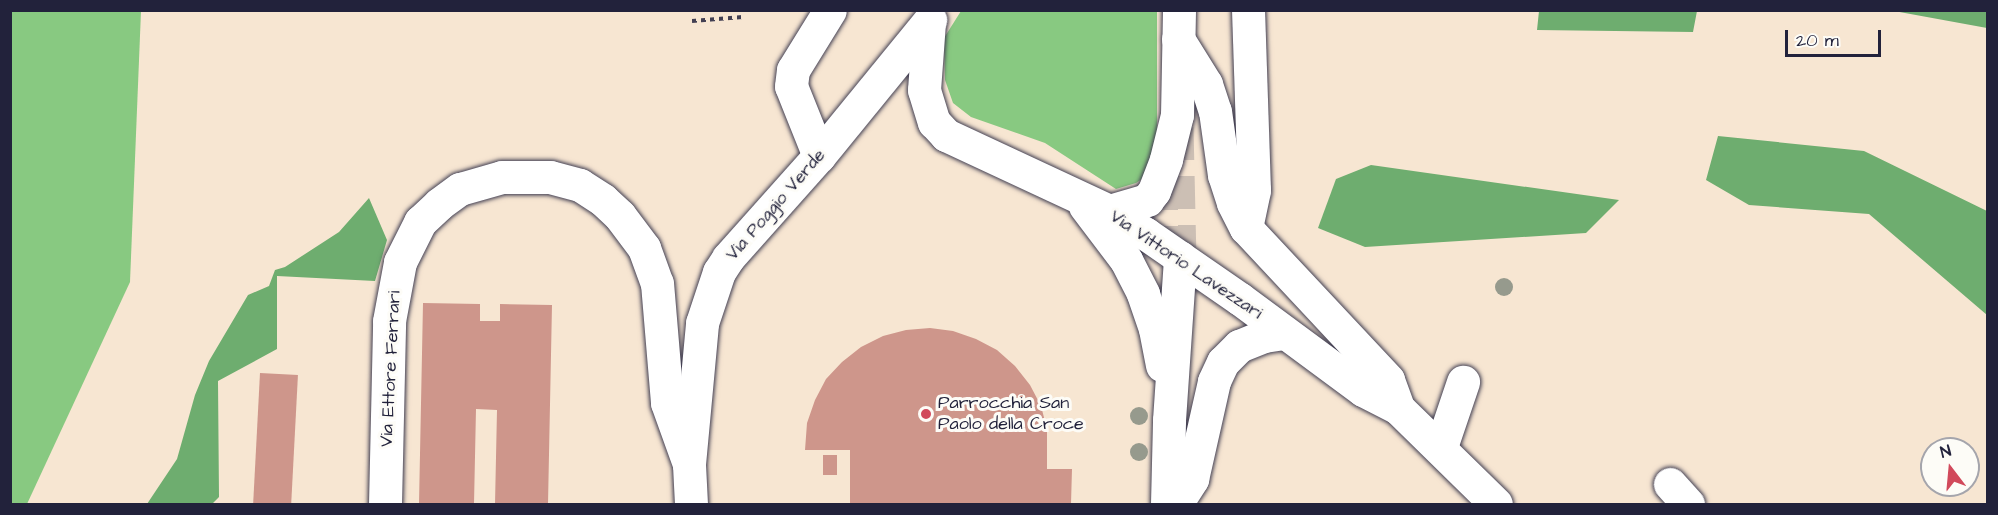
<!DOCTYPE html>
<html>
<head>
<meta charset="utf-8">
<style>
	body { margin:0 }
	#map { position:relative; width:1998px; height:515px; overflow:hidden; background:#f7e6d2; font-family:"Architects Daughter",sans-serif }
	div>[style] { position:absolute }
	.green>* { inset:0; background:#88c981 }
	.forest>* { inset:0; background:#6ead6f }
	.building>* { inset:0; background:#ce968b; transform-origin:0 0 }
	.minor-tunnel>* { height:33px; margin-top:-16.5px; transform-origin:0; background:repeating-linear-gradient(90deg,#ccbfb4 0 33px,transparent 0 49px) }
	.path>* { height:4px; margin-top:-2px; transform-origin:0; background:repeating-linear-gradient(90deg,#423f52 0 4.5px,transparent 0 9px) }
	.roads { filter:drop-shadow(0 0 2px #423f52) drop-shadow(0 0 2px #423f52) }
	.minor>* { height:33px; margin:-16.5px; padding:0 16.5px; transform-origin:16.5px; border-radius:16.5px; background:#fff }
	.trees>* { width:18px; height:18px; margin:-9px; border-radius:50%; background:#969a8d }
	.dots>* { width:16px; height:16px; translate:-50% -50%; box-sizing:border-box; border:3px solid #fdfcf7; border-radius:50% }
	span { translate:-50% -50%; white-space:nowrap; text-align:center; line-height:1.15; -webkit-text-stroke:6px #fdfcf7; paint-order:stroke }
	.street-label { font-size:18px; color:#22223b }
	.poi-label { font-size:18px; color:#22223b }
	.left { translate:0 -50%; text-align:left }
	.frame { position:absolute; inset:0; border:12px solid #22223b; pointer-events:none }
	.north { position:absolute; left:1920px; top:437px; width:60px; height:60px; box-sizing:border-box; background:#fdfcf7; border:2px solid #a5a5ac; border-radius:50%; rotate:344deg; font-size:16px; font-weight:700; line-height:24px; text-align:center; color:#22223b }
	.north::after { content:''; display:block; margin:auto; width:21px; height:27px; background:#d1495b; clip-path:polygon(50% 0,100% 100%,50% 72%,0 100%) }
	.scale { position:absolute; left:1785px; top:30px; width:96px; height:27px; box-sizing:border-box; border:3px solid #22223b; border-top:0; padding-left:8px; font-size:18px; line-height:21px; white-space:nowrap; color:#22223b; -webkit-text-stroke:4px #fdfcf7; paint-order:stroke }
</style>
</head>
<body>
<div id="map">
	<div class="green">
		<i style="clip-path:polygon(10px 11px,141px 11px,130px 282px,27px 504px,10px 504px)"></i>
		<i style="clip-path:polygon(961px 11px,1157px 11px,1157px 149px,1155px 170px,1136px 183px,1116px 189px,1045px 143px,971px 117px,953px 103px,945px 80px,944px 38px)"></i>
	</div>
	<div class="forest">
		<i style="clip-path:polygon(1539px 11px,1539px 10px,1697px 11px,1693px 32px,1537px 30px)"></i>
		<i style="clip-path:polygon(1894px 11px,1987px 11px,1987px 28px)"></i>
		<i style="clip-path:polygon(1718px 136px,1864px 151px,1987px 211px,1987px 315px,1869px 214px,1749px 205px,1706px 180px)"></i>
		<i style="clip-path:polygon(1371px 165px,1619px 200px,1586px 233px,1365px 247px,1318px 228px,1336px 179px)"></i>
		<i style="clip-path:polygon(369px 198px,387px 240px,375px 281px,277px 276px,277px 349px,218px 381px,219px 497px,212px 504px,147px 504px,177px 459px,195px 395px,209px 361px,248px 295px,269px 286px,275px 270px,285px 267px,339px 232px)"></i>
	</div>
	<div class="building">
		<i style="clip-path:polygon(423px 303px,480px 304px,480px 321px,500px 321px,500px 304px,552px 305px,548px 504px,495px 504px,497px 410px,476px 409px,474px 504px,419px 504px)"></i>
		<i style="clip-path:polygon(930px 328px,953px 331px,976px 339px,997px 350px,1015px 366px,1030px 385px,1041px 406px,1047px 429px,1047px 469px,1072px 469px,1071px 504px,850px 504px,850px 450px,805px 450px,807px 423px,815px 400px,826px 379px,842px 362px,861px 347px,883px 336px,906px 330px)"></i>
		<i style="left:260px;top:373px;width:38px;height:131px;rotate:3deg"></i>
		<i style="left:823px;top:455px;width:14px;height:20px"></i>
	</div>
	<div class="minor-tunnel">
		<i style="left:1177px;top:127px;width:130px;rotate:88.7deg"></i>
	</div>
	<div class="path">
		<i style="left:692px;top:21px;width:51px;rotate:-4.5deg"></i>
	</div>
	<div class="roads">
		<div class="minor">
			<i style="left:929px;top:22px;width:68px;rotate:94.2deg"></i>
			<i style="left:924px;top:90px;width:34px;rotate:73deg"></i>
			<i style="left:934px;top:122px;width:18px;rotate:47deg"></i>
			<i style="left:946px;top:135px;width:180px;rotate:25deg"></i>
			<i style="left:1109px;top:211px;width:44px;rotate:31.9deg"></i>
			<i style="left:1146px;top:234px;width:114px;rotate:34.7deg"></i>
			<i style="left:1240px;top:299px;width:153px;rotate:36.5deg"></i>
			<i style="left:1363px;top:390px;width:39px;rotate:27deg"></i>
			<i style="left:1398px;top:408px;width:137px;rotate:44.4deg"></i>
			<i style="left:1178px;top:39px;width:53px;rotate:58.1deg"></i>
			<i style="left:1206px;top:84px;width:28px;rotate:72deg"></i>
			<i style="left:1215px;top:111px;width:65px;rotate:82deg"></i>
			<i style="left:1224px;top:175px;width:29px;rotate:72deg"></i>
			<i style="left:1233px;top:203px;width:28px;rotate:63deg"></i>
			<i style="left:1246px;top:228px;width:208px;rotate:46.9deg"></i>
			<i style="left:1388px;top:380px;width:30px;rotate:70deg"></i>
			<i style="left:819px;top:156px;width:75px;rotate:-111.8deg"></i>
			<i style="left:791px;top:86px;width:16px;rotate:-83deg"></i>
			<i style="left:793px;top:70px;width:70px;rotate:-58.3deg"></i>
			<i style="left:1085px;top:206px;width:68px;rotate:52.8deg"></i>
			<i style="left:1126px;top:260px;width:38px;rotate:63deg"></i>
			<i style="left:1143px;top:294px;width:37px;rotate:71deg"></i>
			<i style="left:1155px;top:329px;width:37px;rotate:79deg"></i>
			<i style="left:1109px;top:211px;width:40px;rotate:-16deg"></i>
			<i style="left:1147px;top:200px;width:11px;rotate:-52deg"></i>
			<i style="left:1154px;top:191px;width:34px;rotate:-69deg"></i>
			<i style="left:1166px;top:159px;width:45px;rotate:-76deg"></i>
			<i style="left:1177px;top:115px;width:105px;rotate:-88.9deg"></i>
			<i style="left:1246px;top:228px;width:39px;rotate:-78deg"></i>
			<i style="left:1254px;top:190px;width:180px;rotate:-91.9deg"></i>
			<i style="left:1441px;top:447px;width:69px;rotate:-71.3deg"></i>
			<i style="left:1670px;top:484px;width:27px;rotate:48deg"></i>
			<i style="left:385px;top:504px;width:183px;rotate:-88.7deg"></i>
			<i style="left:389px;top:321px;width:60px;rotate:-79.4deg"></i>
			<i style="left:400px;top:262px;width:45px;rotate:-63.4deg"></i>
			<i style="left:420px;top:222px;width:26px;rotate:-43deg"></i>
			<i style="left:439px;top:204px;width:26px;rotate:-36deg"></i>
			<i style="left:460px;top:189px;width:44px;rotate:-15.9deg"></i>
			<i style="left:502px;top:177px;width:48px"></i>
			<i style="left:550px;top:177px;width:31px;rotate:15deg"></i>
			<i style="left:580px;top:185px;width:27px;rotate:33deg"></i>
			<i style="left:603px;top:200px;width:23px;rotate:43deg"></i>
			<i style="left:620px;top:216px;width:40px;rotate:53deg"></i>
			<i style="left:644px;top:248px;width:37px;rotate:70deg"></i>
			<i style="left:657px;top:283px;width:120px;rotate:85.2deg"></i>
			<i style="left:667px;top:403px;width:65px;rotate:70.2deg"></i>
			<i style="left:691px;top:504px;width:40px;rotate:-92.9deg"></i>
			<i style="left:689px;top:464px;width:142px;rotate:-84.7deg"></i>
			<i style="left:702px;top:323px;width:54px;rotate:-71.6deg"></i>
			<i style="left:719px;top:272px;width:17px;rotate:-57deg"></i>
			<i style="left:728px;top:258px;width:137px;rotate:-48.3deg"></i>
			<i style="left:819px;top:156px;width:176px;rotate:-50.8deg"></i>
			<i style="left:1167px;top:504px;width:84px;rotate:-88.6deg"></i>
			<i style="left:1169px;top:420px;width:163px;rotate:-86.1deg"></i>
			<i style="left:1176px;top:504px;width:30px;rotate:-57deg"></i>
			<i style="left:1192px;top:479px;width:100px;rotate:-77.3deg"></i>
			<i style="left:1214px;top:381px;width:21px;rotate:-65deg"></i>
			<i style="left:1223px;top:362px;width:23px;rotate:-45deg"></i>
			<i style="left:1239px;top:346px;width:27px;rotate:-22deg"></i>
			<i style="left:1264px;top:336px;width:20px;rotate:-9deg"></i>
		</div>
	</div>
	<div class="trees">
		<i style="left:1504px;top:287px"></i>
		<i style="left:1139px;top:416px"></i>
		<i style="left:1139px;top:452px"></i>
	</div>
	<div class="dots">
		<i style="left:926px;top:414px;background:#d1495b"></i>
	</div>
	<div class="street-label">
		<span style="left:776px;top:205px;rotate:-49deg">Via Poggio Verde</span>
		<span style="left:1186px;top:265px;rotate:34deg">Via Vittorio Lavezzari</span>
		<span style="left:391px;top:369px;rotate:-87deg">Via Ettore Ferrari</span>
	</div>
	<div class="poi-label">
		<span class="left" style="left:938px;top:414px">Parrocchia San<br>Paolo della Croce</span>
	</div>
	<div class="frame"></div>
	<div class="north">N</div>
	<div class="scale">20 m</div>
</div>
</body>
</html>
